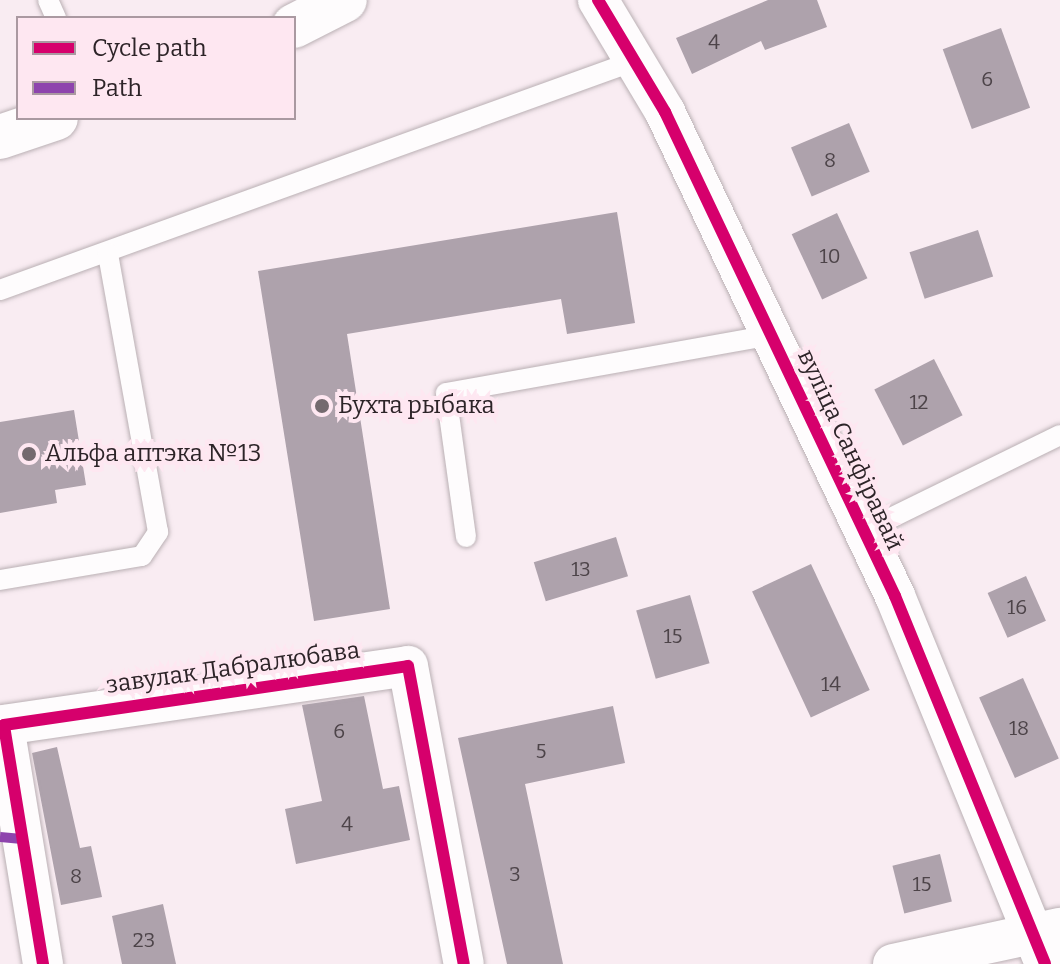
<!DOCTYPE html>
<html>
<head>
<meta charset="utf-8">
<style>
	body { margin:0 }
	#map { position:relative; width:1060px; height:964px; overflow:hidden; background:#f9ecf2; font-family:Bitter,serif }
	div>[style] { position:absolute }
	.building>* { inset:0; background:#aea2ac; transform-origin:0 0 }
	.roads { filter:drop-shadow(0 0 2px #bab0b4) drop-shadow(0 0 2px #bab0b4) }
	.lane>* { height:20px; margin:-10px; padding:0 10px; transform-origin:10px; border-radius:10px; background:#fefcfd }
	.street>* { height:40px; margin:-20px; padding:0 20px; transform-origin:20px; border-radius:20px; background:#fefcfd }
	.secondary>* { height:44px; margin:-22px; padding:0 22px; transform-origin:22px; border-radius:22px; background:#fefcfd }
	.quiet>* { height:10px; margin-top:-5px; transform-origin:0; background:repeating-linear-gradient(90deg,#8e44ad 0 20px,transparent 0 30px) }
	.cycleway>* { height:12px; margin:-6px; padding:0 6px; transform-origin:6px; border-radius:6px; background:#d6006c }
	.dots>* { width:22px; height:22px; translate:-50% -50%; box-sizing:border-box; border:4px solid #fee7f1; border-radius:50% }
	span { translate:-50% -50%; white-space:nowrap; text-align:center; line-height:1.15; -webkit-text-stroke:8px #fee7f1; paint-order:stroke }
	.number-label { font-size:20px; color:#4d4449 }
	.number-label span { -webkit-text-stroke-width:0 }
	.poi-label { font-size:24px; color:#2d2428 }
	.left { translate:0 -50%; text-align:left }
	.street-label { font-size:24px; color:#2d2428 }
	.legend { position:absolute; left:16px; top:16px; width:280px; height:104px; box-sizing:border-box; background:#fee7f1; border:2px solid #aa99a1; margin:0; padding:10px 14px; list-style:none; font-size:24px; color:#2d2428 }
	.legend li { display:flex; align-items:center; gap:16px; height:40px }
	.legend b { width:40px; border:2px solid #aa99a1 }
</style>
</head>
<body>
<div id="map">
	<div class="building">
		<i style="clip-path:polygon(768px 0,817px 0,827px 27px,765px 50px,761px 41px,692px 74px,676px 38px)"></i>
		<i style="left:1001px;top:28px;width:85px;height:62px;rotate:70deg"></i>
		<i style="left:849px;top:123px;width:53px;height:63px;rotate:67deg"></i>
		<i style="clip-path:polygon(617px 212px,635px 323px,567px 334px,561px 299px,347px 334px,390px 609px,314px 621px,258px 271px)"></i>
		<i style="left:837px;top:213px;width:72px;height:50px;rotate:65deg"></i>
		<i style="left:978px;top:230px;width:49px;height:72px;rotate:72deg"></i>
		<i style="left:934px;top:359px;width:63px;height:67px;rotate:63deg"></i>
		<i style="clip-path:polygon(74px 410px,86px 485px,55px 490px,57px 503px,0 513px,0 422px)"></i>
		<i style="left:616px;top:537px;width:41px;height:86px;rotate:73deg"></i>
		<i style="left:811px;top:564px;width:139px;height:65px;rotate:65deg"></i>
		<i style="left:1026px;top:576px;width:49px;height:42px;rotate:66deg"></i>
		<i style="left:690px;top:595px;width:71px;height:56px;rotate:74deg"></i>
		<i style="left:1023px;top:678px;width:88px;height:48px;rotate:66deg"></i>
		<i style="clip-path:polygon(364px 696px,383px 789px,399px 786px,410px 840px,296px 864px,285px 809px,322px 801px,302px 705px)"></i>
		<i style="clip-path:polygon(613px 706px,625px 763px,525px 784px,563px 964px,507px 964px,458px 738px)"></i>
		<i style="clip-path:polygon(57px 747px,80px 848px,91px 846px,102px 897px,61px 905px,32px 753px)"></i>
		<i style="left:940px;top:854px;width:49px;height:49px;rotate:76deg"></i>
		<i style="clip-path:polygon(163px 904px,176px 964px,122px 964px,112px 916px)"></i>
	</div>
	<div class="roads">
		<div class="lane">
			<i style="left:48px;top:0;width:20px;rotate:66deg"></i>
			<i style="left:0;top:290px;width:677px;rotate:-19.85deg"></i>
			<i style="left:864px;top:531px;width:218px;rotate:-26.1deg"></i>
			<i style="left:466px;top:537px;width:145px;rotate:-97.9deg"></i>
			<i style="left:446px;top:393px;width:330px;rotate:-10.1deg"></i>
			<i style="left:0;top:580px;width:144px;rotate:-9.6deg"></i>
			<i style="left:142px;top:556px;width:29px;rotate:-56deg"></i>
			<i style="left:158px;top:532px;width:283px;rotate:-100.2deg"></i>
		</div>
		<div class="street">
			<i style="left:598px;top:0;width:131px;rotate:59.1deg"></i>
			<i style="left:665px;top:112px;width:536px;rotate:64.58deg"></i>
			<i style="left:895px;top:596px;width:397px;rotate:67.8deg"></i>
			<i style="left:43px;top:964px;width:242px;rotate:-99.3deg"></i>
			<i style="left:4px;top:725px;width:408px;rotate:-8.3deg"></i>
			<i style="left:408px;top:666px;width:303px;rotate:79.4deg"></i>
			<i style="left:893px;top:964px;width:171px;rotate:-12.2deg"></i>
		</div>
		<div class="secondary">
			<i style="left:294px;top:26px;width:57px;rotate:-27deg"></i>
			<i style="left:0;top:137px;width:59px;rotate:-18.7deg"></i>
		</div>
	</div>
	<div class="quiet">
		<i style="left:0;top:837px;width:22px;rotate:5deg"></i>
	</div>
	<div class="cycleway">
		<i style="left:598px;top:0;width:131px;rotate:59.1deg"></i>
		<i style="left:665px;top:112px;width:536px;rotate:64.58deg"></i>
		<i style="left:895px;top:596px;width:397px;rotate:67.8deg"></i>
		<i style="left:43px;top:964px;width:242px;rotate:-99.3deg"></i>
		<i style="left:4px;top:725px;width:408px;rotate:-8.3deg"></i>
		<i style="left:408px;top:666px;width:303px;rotate:79.4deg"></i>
	</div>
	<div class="dots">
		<i style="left:322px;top:406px;background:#746a6f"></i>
		<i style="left:29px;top:454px;background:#746a6f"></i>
	</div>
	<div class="number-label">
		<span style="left:714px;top:42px">4</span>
		<span style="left:987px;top:79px">6</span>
		<span style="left:830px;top:160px">8</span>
		<span style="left:830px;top:256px">10</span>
		<span style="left:919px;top:402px">12</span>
		<span style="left:581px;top:569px">13</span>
		<span style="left:1017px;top:607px">16</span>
		<span style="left:673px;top:636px">15</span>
		<span style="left:831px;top:684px">14</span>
		<span style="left:1019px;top:728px">18</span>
		<span style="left:339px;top:731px">6</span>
		<span style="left:541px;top:751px">5</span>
		<span style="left:347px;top:824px">4</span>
		<span style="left:515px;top:874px">3</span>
		<span style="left:76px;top:876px">8</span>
		<span style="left:922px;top:884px">15</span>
		<span style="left:144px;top:940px">23</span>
	</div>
	<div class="poi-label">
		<span class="left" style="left:338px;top:406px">Бухта рыбака</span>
		<span class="left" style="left:45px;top:454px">Альфа аптэка №13</span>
	</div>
	<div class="street-label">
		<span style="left:850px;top:450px;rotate:65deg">вуліца Санфіравай</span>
		<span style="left:233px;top:668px;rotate:-8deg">завулак Дабралюбава</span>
	</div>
	<ul class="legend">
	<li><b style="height:10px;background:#d6006c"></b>Cycle path</li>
	<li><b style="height:10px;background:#8e44ad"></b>Path</li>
	</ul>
</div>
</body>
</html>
